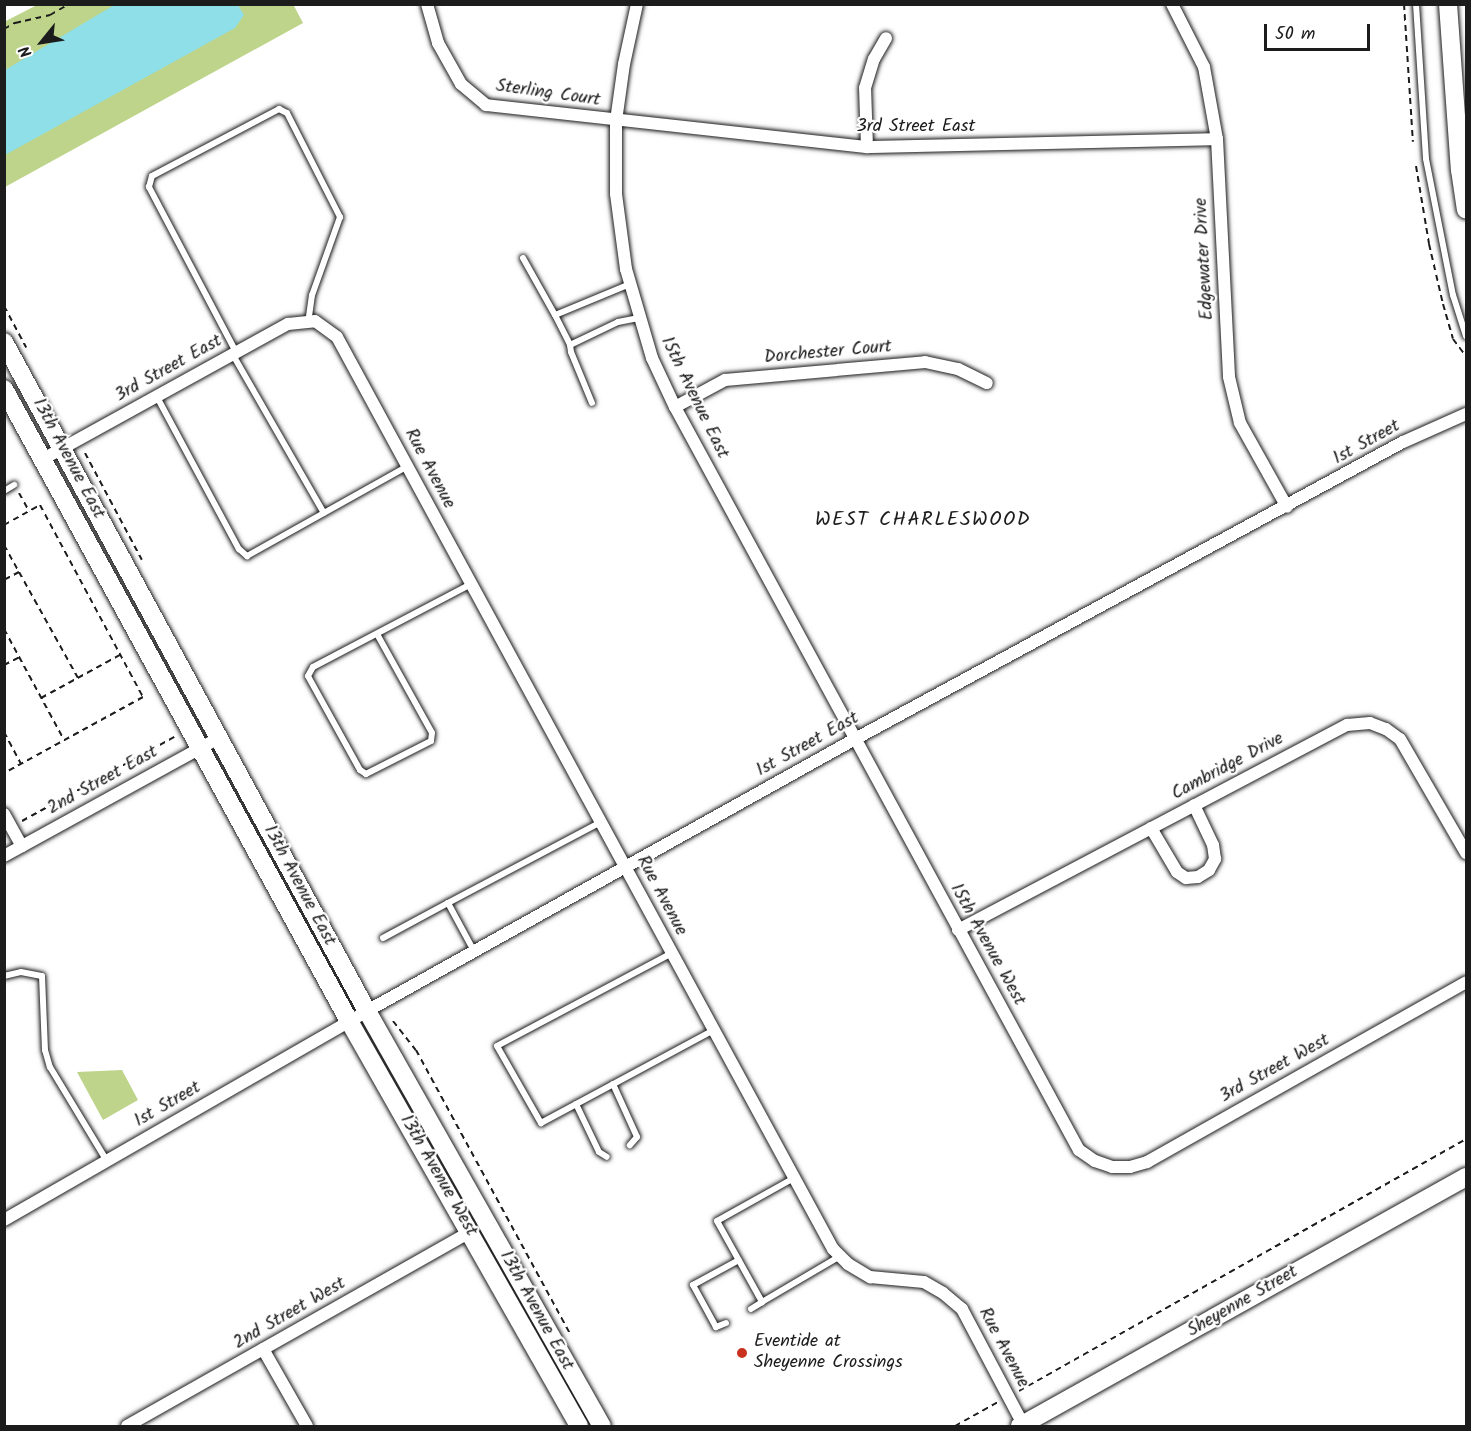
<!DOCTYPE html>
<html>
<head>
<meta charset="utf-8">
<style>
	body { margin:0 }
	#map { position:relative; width:1471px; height:1431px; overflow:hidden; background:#fff; font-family:Kalam,sans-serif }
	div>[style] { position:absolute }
	.green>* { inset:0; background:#bed48a }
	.water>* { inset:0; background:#8edfe7 }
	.path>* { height:2px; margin-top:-1px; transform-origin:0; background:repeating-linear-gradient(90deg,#1c1c1c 0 6px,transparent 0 10.5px) }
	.roads { filter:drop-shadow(0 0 2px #1c1c1c) drop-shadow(0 0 2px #1c1c1c) }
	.lane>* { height:6px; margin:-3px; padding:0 3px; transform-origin:3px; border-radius:3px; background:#fff }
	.street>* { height:12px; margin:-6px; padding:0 6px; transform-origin:6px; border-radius:6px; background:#fff }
	.secondary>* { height:18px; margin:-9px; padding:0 9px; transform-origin:9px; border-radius:9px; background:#fff }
	.dots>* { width:16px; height:16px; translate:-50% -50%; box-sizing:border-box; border:3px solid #fff; border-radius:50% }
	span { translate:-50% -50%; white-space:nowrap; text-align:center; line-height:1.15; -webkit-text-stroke:4.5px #fff; paint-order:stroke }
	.street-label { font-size:18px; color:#1c1c1c }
	.poi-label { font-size:18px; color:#1c1c1c }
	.left { translate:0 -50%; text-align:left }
	.neighbourhood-label { font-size:20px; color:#1c1c1c; letter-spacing:1.5px }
	.frame { position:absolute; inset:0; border:6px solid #1c1c1c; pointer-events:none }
	.north { position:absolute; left:12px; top:12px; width:60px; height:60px; -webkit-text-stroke:4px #fff; paint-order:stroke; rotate:240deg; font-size:16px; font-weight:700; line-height:24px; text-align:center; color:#1c1c1c }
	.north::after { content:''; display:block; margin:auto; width:21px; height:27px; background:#1c1c1c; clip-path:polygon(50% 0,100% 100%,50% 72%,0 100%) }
	.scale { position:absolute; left:1264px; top:24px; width:106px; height:27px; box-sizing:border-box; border:3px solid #1c1c1c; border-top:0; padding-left:8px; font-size:18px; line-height:21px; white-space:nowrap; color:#1c1c1c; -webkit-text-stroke:4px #fff; paint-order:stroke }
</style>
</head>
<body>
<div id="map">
	<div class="green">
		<i style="clip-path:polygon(293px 4px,303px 23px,5px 187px,4px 22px,37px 5px)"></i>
		<i style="clip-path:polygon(122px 1070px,138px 1100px,103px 1120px,77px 1072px)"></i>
	</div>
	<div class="water">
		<i style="clip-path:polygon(116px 4px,238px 5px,244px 15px,235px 28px,5px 155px,5px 70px)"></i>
	</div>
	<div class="path">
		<i style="left:1404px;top:4px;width:138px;rotate:86.3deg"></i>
		<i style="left:4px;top:29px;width:13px;rotate:-29deg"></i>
		<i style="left:15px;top:23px;width:36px;rotate:-13deg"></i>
		<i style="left:50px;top:15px;width:22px;rotate:-30deg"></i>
		<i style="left:1416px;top:166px;width:79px;rotate:80.5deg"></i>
		<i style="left:1429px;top:244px;width:62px;rotate:76.9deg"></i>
		<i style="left:1443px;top:304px;width:36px;rotate:74deg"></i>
		<i style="left:1453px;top:339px;width:21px;rotate:53deg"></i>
		<i style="left:4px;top:306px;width:47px;rotate:61.8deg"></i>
		<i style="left:85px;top:453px;width:121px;rotate:62deg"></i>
		<i style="left:19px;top:493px;width:21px;rotate:61deg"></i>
		<i style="left:4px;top:525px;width:41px;rotate:-29.1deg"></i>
		<i style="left:40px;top:505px;width:218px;rotate:61.8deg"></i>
		<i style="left:143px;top:697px;width:158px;rotate:151.3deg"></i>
		<i style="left:4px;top:545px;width:31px;rotate:61deg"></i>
		<i style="left:19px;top:572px;width:17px;rotate:152deg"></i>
		<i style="left:19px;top:572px;width:121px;rotate:60.9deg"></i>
		<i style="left:4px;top:629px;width:126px;rotate:61.6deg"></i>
		<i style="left:4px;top:665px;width:18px;rotate:-27deg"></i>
		<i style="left:41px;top:698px;width:90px;rotate:-28.6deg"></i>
		<i style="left:4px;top:732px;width:36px;rotate:62deg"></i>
		<i style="left:22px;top:821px;width:174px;rotate:-28.9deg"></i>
		<i style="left:393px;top:1021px;width:37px;rotate:52deg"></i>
		<i style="left:416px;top:1050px;width:323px;rotate:61.5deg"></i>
		<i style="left:1019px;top:1391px;width:513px;rotate:-29.41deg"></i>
		<i style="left:955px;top:1426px;width:49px;rotate:-29.2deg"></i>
	</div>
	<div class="roads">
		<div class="lane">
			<i style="left:1416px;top:4px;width:155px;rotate:86.3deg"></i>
			<i style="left:1426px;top:159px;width:139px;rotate:78.8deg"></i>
			<i style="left:1453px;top:295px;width:43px;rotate:72.4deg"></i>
			<i style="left:523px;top:258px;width:65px;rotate:60.7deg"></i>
			<i style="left:630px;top:284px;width:81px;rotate:157.5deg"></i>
			<i style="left:555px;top:315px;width:34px;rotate:63deg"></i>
			<i style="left:570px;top:345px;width:53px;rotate:-25.6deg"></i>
			<i style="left:618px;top:322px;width:21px;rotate:-11deg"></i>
			<i style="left:570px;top:345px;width:7px;rotate:82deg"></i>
			<i style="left:571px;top:352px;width:55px;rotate:67.6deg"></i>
			<i style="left:236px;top:352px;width:187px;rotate:-117.8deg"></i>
			<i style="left:149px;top:187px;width:11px;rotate:-75deg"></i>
			<i style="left:152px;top:176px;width:144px;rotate:-27.8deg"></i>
			<i style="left:279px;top:109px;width:9px;rotate:27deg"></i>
			<i style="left:287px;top:113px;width:117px;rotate:63deg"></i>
			<i style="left:340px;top:217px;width:83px;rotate:109.7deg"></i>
			<i style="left:312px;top:295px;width:27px;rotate:98deg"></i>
			<i style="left:233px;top:355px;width:182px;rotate:60.1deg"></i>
			<i style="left:157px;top:397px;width:173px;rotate:61.7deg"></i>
			<i style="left:239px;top:549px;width:11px;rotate:41deg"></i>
			<i style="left:247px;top:556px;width:184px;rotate:-29.2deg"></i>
			<i style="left:4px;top:491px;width:12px;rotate:-31deg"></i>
			<i style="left:377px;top:634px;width:113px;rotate:60.9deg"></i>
			<i style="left:432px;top:733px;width:8px;rotate:97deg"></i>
			<i style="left:431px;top:741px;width:73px;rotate:153.1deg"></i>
			<i style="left:366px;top:774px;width:7px;rotate:-146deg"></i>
			<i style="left:360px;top:770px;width:107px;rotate:-119deg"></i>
			<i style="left:308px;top:676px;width:10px;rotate:-61deg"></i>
			<i style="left:313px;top:667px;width:178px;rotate:-27.7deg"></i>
			<i style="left:448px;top:903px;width:173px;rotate:-27.9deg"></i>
			<i style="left:383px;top:938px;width:74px;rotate:-28.3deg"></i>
			<i style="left:448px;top:903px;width:55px;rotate:61.6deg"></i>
			<i style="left:672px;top:953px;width:198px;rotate:152deg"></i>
			<i style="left:497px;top:1046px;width:89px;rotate:60.3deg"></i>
			<i style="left:541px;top:1123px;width:196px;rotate:-28.3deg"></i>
			<i style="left:4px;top:976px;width:17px;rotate:-13deg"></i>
			<i style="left:21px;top:972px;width:21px;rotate:11deg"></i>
			<i style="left:42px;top:976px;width:74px;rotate:87.7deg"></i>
			<i style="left:45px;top:1050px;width:18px;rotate:74deg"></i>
			<i style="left:50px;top:1067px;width:110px;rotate:58.8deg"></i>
			<i style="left:613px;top:1084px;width:58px;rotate:65.6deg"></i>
			<i style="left:637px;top:1137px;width:11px;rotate:131deg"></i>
			<i style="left:576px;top:1104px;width:53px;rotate:64.4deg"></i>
			<i style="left:599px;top:1152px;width:9px;rotate:32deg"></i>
			<i style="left:794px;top:1178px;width:88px;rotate:150.8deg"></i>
			<i style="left:717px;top:1221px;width:93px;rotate:60.9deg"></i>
			<i style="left:762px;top:1302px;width:91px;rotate:-30.5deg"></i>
			<i style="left:751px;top:1309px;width:13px;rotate:-32deg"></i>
			<i style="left:726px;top:1323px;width:11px;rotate:158deg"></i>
			<i style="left:716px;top:1327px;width:48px;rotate:-118.7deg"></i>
			<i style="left:693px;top:1285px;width:52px;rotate:-28.5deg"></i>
		</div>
		<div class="street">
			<i style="left:427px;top:4px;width:41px;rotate:74.2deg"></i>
			<i style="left:438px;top:43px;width:47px;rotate:60.7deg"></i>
			<i style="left:461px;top:84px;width:33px;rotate:40deg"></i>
			<i style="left:486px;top:105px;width:383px;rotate:6.3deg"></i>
			<i style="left:867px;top:147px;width:350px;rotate:-1.3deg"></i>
			<i style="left:637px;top:4px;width:61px;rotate:102.2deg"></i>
			<i style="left:624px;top:64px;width:58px;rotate:98deg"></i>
			<i style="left:616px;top:121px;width:73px;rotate:90deg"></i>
			<i style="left:616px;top:194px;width:76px;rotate:82.4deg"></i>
			<i style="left:626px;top:269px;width:93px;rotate:73.7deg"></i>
			<i style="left:652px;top:358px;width:54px;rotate:64.9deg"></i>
			<i style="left:675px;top:407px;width:846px;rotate:61.47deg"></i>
			<i style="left:1079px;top:1150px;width:19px;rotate:35deg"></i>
			<i style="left:1095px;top:1161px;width:18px;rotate:19deg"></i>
			<i style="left:1112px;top:1167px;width:18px"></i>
			<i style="left:1130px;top:1167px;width:18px;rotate:-16deg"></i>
			<i style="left:1147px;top:1162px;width:366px;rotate:-29.4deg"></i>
			<i style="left:1172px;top:4px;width:71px;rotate:63.1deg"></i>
			<i style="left:1204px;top:67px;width:73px;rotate:79.8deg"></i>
			<i style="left:1217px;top:139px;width:238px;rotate:87.1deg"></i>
			<i style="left:1229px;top:377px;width:47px;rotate:76.6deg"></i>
			<i style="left:1240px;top:423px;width:96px;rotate:60.8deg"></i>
			<i style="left:867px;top:147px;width:59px;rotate:-91.9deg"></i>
			<i style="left:865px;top:88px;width:30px;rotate:-73deg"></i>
			<i style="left:874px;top:59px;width:24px;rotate:-60deg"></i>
			<i style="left:675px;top:407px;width:57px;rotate:-28.4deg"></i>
			<i style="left:725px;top:380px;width:201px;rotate:-5.1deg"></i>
			<i style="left:925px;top:362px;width:34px;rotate:12deg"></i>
			<i style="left:958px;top:369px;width:32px;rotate:26deg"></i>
			<i style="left:43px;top:459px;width:280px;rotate:-28.9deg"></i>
			<i style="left:288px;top:324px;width:27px;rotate:-6deg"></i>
			<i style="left:315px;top:321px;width:27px;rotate:36deg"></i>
			<i style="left:337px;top:337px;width:1038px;rotate:61.46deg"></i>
			<i style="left:833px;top:1249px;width:21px;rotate:45deg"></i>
			<i style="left:848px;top:1264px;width:26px;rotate:31deg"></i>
			<i style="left:870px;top:1277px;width:54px;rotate:5.3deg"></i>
			<i style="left:924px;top:1282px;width:22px;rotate:30deg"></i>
			<i style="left:943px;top:1293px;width:25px;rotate:40deg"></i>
			<i style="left:962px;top:1309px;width:132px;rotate:62.1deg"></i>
			<i style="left:4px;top:814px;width:37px;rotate:61deg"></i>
			<i style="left:1151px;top:828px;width:51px;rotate:59.4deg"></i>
			<i style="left:1177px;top:872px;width:11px;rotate:34deg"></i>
			<i style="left:1186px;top:878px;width:12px;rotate:-5deg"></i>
			<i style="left:1198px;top:877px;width:13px;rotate:-32deg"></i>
			<i style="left:1209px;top:870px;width:13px;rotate:-61deg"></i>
			<i style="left:1215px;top:859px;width:14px;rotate:-98deg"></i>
			<i style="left:1213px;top:845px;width:44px;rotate:-115.4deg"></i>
			<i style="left:4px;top:856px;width:245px;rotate:-28.8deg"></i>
			<i style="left:958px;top:930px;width:440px;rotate:-27.8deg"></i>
			<i style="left:1347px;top:725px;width:23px;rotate:-5deg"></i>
			<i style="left:1370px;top:723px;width:17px;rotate:21deg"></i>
			<i style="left:1386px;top:729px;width:17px;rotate:36deg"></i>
			<i style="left:1400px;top:739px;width:132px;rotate:59.9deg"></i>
			<i style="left:4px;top:1220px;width:419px;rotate:-29.9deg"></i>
			<i style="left:367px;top:1011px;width:559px;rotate:-29.13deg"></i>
			<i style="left:855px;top:739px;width:623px;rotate:-28.46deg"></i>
			<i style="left:1403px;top:442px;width:69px;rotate:-24deg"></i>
			<i style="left:263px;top:1349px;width:89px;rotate:60.3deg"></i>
			<i style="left:127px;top:1426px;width:394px;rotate:-29.5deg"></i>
		</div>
		<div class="secondary">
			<i style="left:1448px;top:4px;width:166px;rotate:85.9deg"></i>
			<i style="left:1460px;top:170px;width:40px;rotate:81.5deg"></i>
			<i style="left:4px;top:342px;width:761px;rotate:61.52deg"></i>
			<i style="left:367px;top:1011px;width:477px;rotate:60.5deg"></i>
			<i style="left:4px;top:389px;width:720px;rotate:61.37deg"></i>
			<i style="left:349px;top:1021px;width:466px;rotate:60.4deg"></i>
			<i style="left:1020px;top:1426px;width:511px;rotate:-29.17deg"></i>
		</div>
	</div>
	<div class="dots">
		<i style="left:742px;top:1353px;background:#c8321e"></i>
	</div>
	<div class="street-label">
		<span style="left:548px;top:94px;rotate:8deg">Sterling Court</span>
		<span style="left:916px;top:127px">3rd Street East</span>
		<span style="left:1205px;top:259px;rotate:-93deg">Edgewater Drive</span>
		<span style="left:828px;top:353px;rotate:-5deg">Dorchester Court</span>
		<span style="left:169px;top:369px;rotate:-29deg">3rd Street East</span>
		<span style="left:694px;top:398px;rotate:64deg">15th Avenue East</span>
		<span style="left:1367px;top:443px;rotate:-29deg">1st Street</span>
		<span style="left:68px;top:459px;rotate:62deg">13th Avenue East</span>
		<span style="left:429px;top:469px;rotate:62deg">Rue Avenue</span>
		<span style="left:808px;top:745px;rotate:-29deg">1st Street East</span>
		<span style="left:1228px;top:767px;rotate:-28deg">Cambridge Drive</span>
		<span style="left:103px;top:781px;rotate:-29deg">2nd Street East</span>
		<span style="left:299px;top:886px;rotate:62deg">13th Avenue East</span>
		<span style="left:661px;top:896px;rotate:62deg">Rue Avenue</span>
		<span style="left:987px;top:945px;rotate:61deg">15th Avenue West</span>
		<span style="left:1275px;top:1069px;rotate:-29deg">3rd Street West</span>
		<span style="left:168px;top:1105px;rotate:-30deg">1st Street</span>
		<span style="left:438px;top:1176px;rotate:60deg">13th Avenue West</span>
		<span style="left:1243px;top:1302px;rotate:-30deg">Sheyenne Street</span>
		<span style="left:536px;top:1311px;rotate:61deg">13th Avenue East</span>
		<span style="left:290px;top:1314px;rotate:-30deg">2nd Street West</span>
		<span style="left:1003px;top:1348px;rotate:62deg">Rue Avenue</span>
	</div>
	<div class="poi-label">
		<span class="left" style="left:754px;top:1353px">Eventide at<br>Sheyenne Crossings</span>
	</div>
	<div class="neighbourhood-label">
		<span style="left:923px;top:520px">WEST CHARLESWOOD</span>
	</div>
	<div class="frame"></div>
	<div class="north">N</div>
	<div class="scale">50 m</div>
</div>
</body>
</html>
